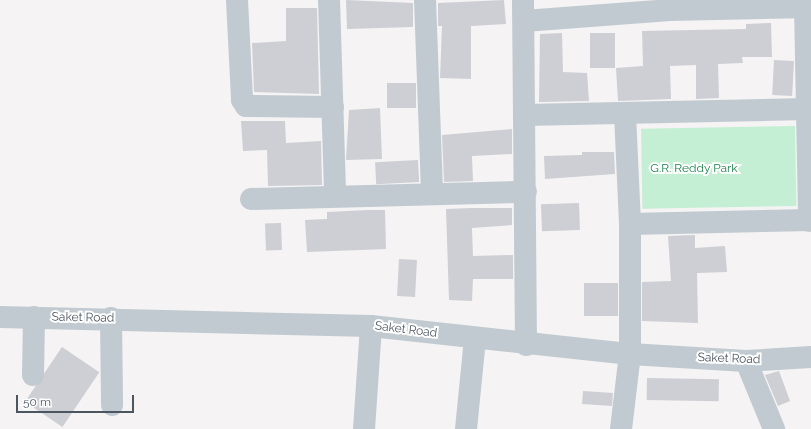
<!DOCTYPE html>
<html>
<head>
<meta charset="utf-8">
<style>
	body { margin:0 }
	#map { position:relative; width:811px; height:429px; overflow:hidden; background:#f5f3f3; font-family:Raleway,sans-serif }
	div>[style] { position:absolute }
	.green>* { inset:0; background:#c5efd5; transform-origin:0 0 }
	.building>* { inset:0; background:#cdcfd5; transform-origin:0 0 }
	.minor>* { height:22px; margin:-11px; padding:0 11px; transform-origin:11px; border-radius:11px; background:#c1cad1 }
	span { translate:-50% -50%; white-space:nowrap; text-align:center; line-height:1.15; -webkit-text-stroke:4px #fff; paint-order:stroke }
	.park-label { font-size:12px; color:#1c814d }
	.street-label { font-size:12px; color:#4b5660 }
	.scale { position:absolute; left:16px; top:395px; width:118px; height:18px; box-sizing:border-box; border:2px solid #4b5660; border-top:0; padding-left:5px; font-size:12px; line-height:14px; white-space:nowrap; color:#4b5660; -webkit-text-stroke:3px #fff; paint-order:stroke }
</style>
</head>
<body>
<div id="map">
	<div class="green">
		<i style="left:795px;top:126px;width:80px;height:154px;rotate:89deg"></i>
	</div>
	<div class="building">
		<i style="clip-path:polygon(346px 0,413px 3px,413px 27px,347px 29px)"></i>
		<i style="clip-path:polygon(504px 0,506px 24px,471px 26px,471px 79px,440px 78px,442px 26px,438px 26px,438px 3px)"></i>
		<i style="clip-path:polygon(286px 8px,317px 8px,319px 94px,254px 92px,252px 43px,286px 41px)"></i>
		<i style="clip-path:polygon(771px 23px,772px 57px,742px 57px,743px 63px,718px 64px,719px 98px,696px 99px,696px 65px,670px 66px,671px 99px,618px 101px,616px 68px,643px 66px,642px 31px,746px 29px,746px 24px)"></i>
		<i style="clip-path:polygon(562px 33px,563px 72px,587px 73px,589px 101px,539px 102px,540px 34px)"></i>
		<i style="left:615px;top:33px;width:35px;height:25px;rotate:90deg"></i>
		<i style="left:774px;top:60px;width:20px;height:35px;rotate:3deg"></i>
		<i style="left:416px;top:83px;width:25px;height:29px;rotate:90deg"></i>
		<i style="clip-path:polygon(380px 108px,382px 159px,346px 160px,349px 110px)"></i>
		<i style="clip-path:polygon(241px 121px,285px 121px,286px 143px,321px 141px,322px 185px,268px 186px,267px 150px,243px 151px)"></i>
		<i style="clip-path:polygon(512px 129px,512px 154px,472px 156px,473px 181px,444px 182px,442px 135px)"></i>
		<i style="clip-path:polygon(582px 152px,614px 152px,615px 174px,545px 179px,544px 156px,582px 155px)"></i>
		<i style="left:418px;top:160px;width:22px;height:43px;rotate:87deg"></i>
		<i style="left:579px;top:203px;width:27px;height:38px;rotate:88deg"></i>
		<i style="clip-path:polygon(472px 208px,512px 208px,512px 225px,472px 228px,473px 256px,513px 255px,513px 279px,473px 279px,472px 301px,449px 300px,446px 209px)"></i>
		<i style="clip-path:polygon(368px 210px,385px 210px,386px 249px,307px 252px,305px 220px,327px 219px,327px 212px)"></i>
		<i style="left:281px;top:223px;width:27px;height:16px;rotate:88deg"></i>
		<i style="clip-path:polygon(695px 235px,695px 248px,725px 246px,727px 272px,697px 273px,698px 323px,642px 321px,642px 282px,671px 281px,668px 236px)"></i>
		<i style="left:399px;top:259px;width:18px;height:37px;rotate:3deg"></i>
		<i style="left:618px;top:283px;width:33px;height:34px;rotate:90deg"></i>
		<i style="left:62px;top:347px;width:45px;height:66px;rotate:34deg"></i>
		<i style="clip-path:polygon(779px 371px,790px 401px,778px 406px,765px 375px)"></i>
		<i style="left:647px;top:378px;width:72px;height:22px;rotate:1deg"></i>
		<i style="left:583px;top:391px;width:30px;height:13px;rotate:4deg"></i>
	</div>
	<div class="minor">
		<i style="left:237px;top:0;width:100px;rotate:87.1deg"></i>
		<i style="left:242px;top:100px;width:7px;rotate:56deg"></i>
		<i style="left:246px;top:106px;width:87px;rotate:0.7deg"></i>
		<i style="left:329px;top:0;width:196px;rotate:88.2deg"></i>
		<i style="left:425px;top:0;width:192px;rotate:87.9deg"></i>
		<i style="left:523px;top:0;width:345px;rotate:89.5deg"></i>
		<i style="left:805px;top:6px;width:215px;rotate:88.9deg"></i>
		<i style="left:524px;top:21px;width:146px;rotate:-4.3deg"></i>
		<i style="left:670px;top:10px;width:141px;rotate:-1.2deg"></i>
		<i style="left:525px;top:115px;width:282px;rotate:-1.2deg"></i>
		<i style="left:251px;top:199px;width:275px;rotate:-1.5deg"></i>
		<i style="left:630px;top:224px;width:181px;rotate:-1.3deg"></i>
		<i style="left:0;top:317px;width:371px;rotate:1.4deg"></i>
		<i style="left:371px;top:326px;width:261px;rotate:6.2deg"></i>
		<i style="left:630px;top:354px;width:116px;rotate:3.5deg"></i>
		<i style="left:746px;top:361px;width:65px;rotate:-3.5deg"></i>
		<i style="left:111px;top:318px;width:87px;rotate:89.3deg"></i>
		<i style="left:746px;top:361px;width:74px;rotate:67.6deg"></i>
		<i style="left:33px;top:375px;width:58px;rotate:-89deg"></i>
		<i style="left:364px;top:429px;width:103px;rotate:-86.1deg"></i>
		<i style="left:466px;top:429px;width:90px;rotate:-84.3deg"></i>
		<i style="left:621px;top:429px;width:76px;rotate:-83.2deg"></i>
		<i style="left:630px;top:354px;width:130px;rotate:-90deg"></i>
		<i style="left:630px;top:224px;width:109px;rotate:-92.6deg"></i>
	</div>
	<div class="park-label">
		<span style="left:694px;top:169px">G.R. Reddy Park</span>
	</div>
	<div class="street-label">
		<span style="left:83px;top:318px;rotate:1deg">Saket Road</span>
		<span style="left:406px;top:330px;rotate:7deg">Saket Road</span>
		<span style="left:729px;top:359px;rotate:2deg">Saket Road</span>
	</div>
	<div class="scale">50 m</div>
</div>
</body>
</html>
